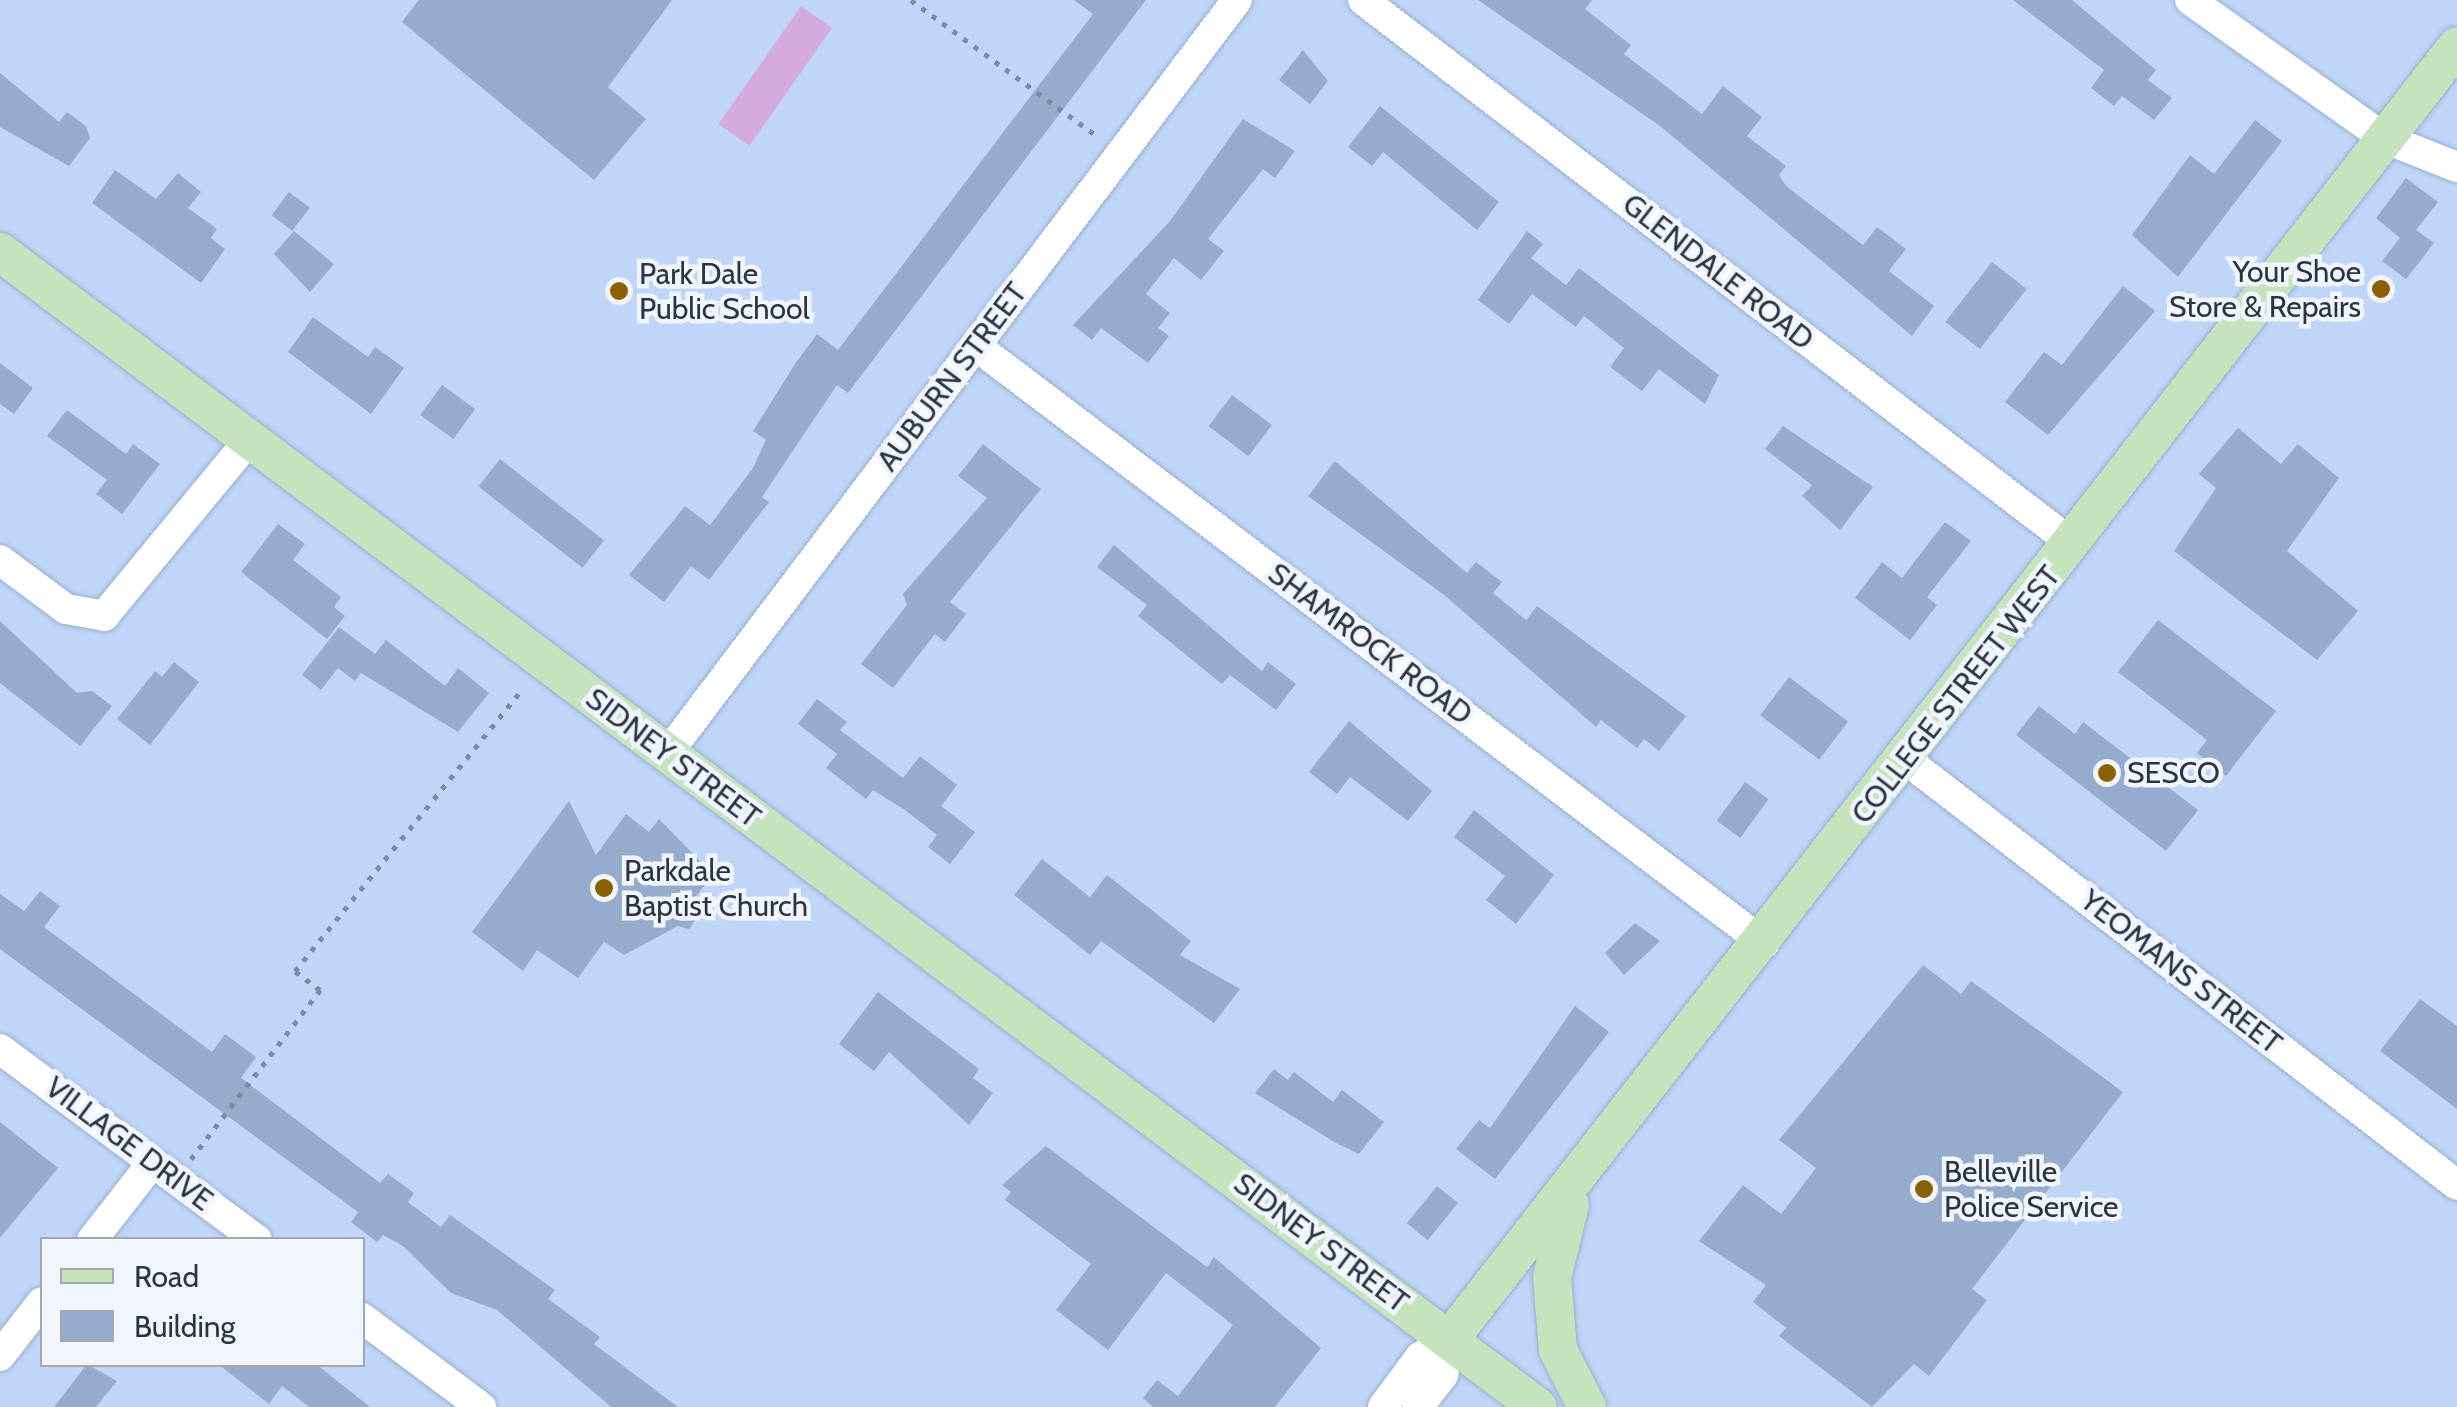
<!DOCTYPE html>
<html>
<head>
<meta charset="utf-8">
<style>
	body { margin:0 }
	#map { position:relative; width:2457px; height:1407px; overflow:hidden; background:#bfd6f9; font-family:Cabin,sans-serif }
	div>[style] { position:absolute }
	.green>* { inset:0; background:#d4aadf; transform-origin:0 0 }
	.building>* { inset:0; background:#96accd; transform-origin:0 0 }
	.path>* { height:5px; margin-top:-2.5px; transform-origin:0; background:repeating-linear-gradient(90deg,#7b8ba4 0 5px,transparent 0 13px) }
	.roads { filter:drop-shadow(0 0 2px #99afd0) drop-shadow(0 0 2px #99afd0) }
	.minor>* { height:30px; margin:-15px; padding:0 15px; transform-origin:15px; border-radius:15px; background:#fff }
	.major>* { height:38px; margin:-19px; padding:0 19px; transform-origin:19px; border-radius:19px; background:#c5e3bd }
	.dots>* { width:28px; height:28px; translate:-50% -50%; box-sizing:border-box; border:5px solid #f1f5fd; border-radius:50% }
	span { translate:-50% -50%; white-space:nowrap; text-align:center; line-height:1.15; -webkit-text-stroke:9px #f1f5fd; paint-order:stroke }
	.street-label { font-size:30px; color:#2b3441 }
	.poi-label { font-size:30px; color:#2b3441 }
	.right { translate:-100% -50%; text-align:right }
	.left { translate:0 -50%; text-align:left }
	.legend { position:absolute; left:40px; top:1237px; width:325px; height:130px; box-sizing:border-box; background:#f1f5fd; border:2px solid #a2a8b2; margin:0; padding:12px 18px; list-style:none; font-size:30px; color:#2b3441 }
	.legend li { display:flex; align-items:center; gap:20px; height:50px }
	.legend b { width:50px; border:2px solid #a2a8b2 }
</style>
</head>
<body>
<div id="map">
	<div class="green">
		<i style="left:801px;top:6px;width:38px;height:144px;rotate:35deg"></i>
	</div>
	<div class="building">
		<i style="clip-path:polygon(419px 0,672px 0,608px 87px,646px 119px,594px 180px,402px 22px)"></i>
		<i style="clip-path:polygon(1074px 0,1146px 0,848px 393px,837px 385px,762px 497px,769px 502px,709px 580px,691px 566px,664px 602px,629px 575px,685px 506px,710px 525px,753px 468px,766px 440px,753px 431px,795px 364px,817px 334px,838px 350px,1093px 14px)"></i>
		<i style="clip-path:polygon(1478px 0,1592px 0,1585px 9px,1631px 45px,1624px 54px,1702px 114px,1723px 86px,1762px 117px,1747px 136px,1786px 166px,1779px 175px,1786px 186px,1863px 245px,1877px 227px,1906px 249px,1889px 271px,1934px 306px,1912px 336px,1660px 126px)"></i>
		<i style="clip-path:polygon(2013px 0,2072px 0,2156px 70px,2148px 80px,2172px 98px,2154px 120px,2122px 96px,2114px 106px,2091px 88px,2104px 70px)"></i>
		<i style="clip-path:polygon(1303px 50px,1328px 81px,1310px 104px,1279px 80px)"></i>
		<i style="clip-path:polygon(0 73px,59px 122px,67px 112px,86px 126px,90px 138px,69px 166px,0 127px)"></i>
		<i style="clip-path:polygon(1380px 106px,1499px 202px,1477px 230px,1383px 152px,1372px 166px,1348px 147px)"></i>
		<i style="clip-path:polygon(1243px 119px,1295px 151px,1275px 178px,1263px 169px,1208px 239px,1224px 251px,1201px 280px,1174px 258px,1146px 294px,1170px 313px,1158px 328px,1169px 336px,1148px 363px,1101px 328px,1092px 340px,1073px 325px,1170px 221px)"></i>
		<i style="clip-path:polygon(2255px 120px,2282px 141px,2178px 277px,2132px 235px,2190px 155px,2214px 174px)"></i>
		<i style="clip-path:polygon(115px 170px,156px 199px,178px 173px,201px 192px,188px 208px,217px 229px,211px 238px,225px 249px,201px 283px,92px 203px)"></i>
		<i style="clip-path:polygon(2406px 178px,2438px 202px,2416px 230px,2434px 243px,2406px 279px,2382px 261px,2400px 238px,2376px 218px)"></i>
		<i style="left:289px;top:192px;width:26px;height:29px;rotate:37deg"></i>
		<i style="clip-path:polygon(294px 231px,334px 264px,310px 292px,274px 254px)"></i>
		<i style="clip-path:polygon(1527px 231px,1543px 244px,1531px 258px,1566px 285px,1579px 268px,1719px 375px,1705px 404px,1659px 369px,1642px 391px,1610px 367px,1624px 348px,1584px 316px,1576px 327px,1532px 294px,1509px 324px,1478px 300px)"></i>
		<i style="left:1992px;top:262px;width:44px;height:76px;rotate:38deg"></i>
		<i style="clip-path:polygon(2123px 286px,2155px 311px,2048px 435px,2005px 402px,2044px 352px,2062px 365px)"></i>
		<i style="clip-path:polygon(313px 317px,368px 357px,375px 347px,404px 368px,371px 414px,288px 352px)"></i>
		<i style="clip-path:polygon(0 363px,33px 388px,14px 414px,0 404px)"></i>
		<i style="left:442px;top:385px;width:41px;height:37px;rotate:36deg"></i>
		<i style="left:1232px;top:395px;width:50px;height:39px;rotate:37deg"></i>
		<i style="clip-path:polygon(67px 410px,126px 454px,133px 444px,160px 464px,122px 514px,96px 494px,107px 480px,47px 436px)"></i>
		<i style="clip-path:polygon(1783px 426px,1873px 487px,1840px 530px,1802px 496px,1812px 485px,1765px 449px)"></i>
		<i style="clip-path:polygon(2238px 428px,2281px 464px,2298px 444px,2339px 478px,2287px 551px,2358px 611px,2317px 660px,2174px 551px,2216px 488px,2199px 474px)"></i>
		<i style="clip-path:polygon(983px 444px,1041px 489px,950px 602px,966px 614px,945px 642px,935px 634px,893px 688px,861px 664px,907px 605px,903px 594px,987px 498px,958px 476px)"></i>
		<i style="left:500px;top:459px;width:132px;height:35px;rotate:38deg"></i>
		<i style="clip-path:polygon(1335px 461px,1467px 573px,1476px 562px,1502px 582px,1493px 593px,1526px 620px,1537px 606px,1686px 716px,1659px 751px,1644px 739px,1637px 748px,1601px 720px,1596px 727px,1443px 594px,1308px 496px)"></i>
		<i style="clip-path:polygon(1945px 522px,1971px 541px,1927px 597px,1937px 605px,1910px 640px,1855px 598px,1882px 562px,1902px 578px)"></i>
		<i style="clip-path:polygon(278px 524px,305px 544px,293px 560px,341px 597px,334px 607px,345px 616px,327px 639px,241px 572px)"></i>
		<i style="clip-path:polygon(1114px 545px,1262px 671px,1268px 662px,1296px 684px,1276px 710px,1230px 675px,1222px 684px,1138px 616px,1147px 605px,1097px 567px)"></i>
		<i style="clip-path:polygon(2158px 620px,2276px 711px,2226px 776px,2197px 753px,2207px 740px,2118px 672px)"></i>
		<i style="clip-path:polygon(0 621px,77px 693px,92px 691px,112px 706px,80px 746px,0 683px)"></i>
		<i style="clip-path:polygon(339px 627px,375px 654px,386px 640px,445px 686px,458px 668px,489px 693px,458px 732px,361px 673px,355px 681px,338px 668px,321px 690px,302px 675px)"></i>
		<i style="clip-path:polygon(174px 662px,199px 682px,150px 745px,117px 719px,155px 671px,162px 677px)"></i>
		<i style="left:1789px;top:677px;width:74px;height:48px;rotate:37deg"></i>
		<i style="clip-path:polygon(817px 699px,847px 722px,840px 730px,903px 778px,920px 756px,957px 785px,941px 806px,975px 832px,950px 864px,928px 847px,937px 835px,905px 810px,873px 790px,866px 799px,826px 768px,837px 754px,798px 724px)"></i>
		<i style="clip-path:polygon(2039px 706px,2075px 734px,2083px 722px,2198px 810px,2166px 851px,2016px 735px)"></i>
		<i style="clip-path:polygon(1349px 721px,1432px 791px,1408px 821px,1350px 777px,1337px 794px,1309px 772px)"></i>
		<i style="left:1745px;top:782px;width:29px;height:48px;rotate:36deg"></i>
		<i style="clip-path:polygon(569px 801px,596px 855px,626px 814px,649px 832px,659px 819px,713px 874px,692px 902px,702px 910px,689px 929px,678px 926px,624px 955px,604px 942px,578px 978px,537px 950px,523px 971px,472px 932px)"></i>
		<i style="clip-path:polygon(1474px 810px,1554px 875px,1516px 924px,1486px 900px,1505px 876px,1454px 837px)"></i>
		<i style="clip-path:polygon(1042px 859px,1090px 897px,1107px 875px,1191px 941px,1180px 955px,1240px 989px,1214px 1023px,1101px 941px,1090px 955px,1014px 895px)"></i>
		<i style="clip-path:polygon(40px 891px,60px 906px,44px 927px,212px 1052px,225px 1034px,256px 1057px,241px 1078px,380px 1183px,388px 1174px,414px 1193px,408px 1202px,441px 1227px,450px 1215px,555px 1290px,548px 1299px,600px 1337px,594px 1344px,678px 1407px,611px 1407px,497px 1310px,451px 1293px,403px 1246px,383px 1235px,377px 1242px,351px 1222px,358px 1212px,0 949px,0 894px,24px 911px)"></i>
		<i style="clip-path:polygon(1635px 923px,1660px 941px,1624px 975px,1605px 953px)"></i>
		<i style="clip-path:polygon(1923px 965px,1961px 994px,1971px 981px,2123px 1092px,1972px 1289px,1987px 1300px,1929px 1376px,1914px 1364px,1872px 1407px,1779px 1336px,1786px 1328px,1753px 1302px,1766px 1285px,1699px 1241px,1743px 1185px,1781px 1214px,1816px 1168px,1779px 1140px)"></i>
		<i style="clip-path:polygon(878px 992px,979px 1069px,973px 1078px,993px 1093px,969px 1125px,889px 1052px,874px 1071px,839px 1044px)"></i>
		<i style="clip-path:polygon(2420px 999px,2457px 1026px,2457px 1109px,2380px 1051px)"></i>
		<i style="clip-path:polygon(1575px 1006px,1609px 1032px,1495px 1179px,1456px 1149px,1479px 1120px,1490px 1128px)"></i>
		<i style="clip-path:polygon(1274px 1069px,1288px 1080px,1294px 1072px,1333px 1102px,1342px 1090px,1384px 1122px,1359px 1154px,1336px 1143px,1255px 1093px)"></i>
		<i style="clip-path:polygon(0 1122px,58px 1168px,0 1238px)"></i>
		<i style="clip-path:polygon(1046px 1146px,1207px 1267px,1214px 1257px,1321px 1348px,1275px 1407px,1153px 1407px,1143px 1398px,1157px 1380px,1178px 1396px,1233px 1325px,1166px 1273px,1108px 1350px,1056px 1310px,1091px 1264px,1005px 1200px,1011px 1192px,1002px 1185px)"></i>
		<i style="left:1437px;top:1186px;width:27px;height:48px;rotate:39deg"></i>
		<i style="clip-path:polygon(87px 1364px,117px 1381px,96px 1407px,54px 1407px)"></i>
		<i style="clip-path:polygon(218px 1364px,316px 1364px,370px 1407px,309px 1407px,282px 1386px,269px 1404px)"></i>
	</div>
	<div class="path">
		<i style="left:911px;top:0;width:232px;rotate:36.2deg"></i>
		<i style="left:191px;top:1159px;width:213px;rotate:-52.6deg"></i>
		<i style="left:320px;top:990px;width:31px;rotate:-143deg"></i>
		<i style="left:295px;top:971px;width:357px;rotate:-51.1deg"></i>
	</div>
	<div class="roads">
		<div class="minor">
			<i style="left:1363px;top:0;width:894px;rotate:37.46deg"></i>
			<i style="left:2190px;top:0;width:238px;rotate:35.4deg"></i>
			<i style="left:2384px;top:138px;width:79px;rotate:21.7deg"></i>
			<i style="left:976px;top:346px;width:989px;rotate:37.15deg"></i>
			<i style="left:0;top:560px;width:82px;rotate:36.6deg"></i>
			<i style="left:66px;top:609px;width:39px;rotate:10deg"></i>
			<i style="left:104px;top:616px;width:228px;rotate:-50.5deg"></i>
			<i style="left:667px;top:754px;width:945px;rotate:-52.91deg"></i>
			<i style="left:1905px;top:759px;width:697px;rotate:37.66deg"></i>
			<i style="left:0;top:1049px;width:320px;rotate:36.6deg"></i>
			<i style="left:92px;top:1240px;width:99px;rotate:-52deg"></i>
			<i style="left:362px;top:1318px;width:149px;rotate:36.8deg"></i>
			<i style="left:0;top:1356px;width:68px;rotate:-52.1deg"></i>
			<i style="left:1383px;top:1407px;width:62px;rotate:-53.5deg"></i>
			<i style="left:1420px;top:1357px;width:34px;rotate:-30deg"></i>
			<i style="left:1418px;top:1407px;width:41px;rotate:-52deg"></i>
			<i style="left:1443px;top:1375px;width:36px;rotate:-80deg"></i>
		</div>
		<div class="major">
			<i style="left:0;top:252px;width:1923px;rotate:36.91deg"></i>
			<i style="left:1570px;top:1205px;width:74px;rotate:104deg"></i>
			<i style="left:1552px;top:1277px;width:73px;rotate:85.3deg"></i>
			<i style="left:1558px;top:1350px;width:64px;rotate:63deg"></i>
			<i style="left:1449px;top:1340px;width:1640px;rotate:-52.08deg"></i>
		</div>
	</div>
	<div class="dots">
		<i style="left:2381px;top:289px;background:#8a6000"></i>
		<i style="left:619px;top:291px;background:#8a6000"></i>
		<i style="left:2107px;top:773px;background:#8a6000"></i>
		<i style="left:604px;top:888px;background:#8a6000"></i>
		<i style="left:1924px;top:1189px;background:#8a6000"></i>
	</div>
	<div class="street-label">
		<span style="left:1718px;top:272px;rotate:38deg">GLENDALE ROAD</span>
		<span style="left:952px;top:377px;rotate:-53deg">AUBURN STREET</span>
		<span style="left:1370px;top:644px;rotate:37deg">SHAMROCK ROAD</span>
		<span style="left:1956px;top:695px;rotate:-52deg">COLLEGE STREET WEST</span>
		<span style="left:673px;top:758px;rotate:37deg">SIDNEY STREET</span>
		<span style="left:2181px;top:972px;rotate:38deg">YEOMANS STREET</span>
		<span style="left:129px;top:1144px;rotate:37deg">VILLAGE DRIVE</span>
		<span style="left:1321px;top:1243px;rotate:37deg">SIDNEY STREET</span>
	</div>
	<div class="poi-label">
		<span class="right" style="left:2361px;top:289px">Your Shoe<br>Store &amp; Repairs</span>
		<span class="left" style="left:639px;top:291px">Park Dale<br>Public School</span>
		<span class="left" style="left:2127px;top:773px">SESCO</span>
		<span class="left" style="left:624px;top:888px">Parkdale<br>Baptist Church</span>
		<span class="left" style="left:1944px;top:1189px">Belleville<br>Police Service</span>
	</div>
	<ul class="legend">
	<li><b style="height:12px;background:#c5e3bd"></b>Road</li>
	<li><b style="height:28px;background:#96accd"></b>Building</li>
	</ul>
</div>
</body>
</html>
